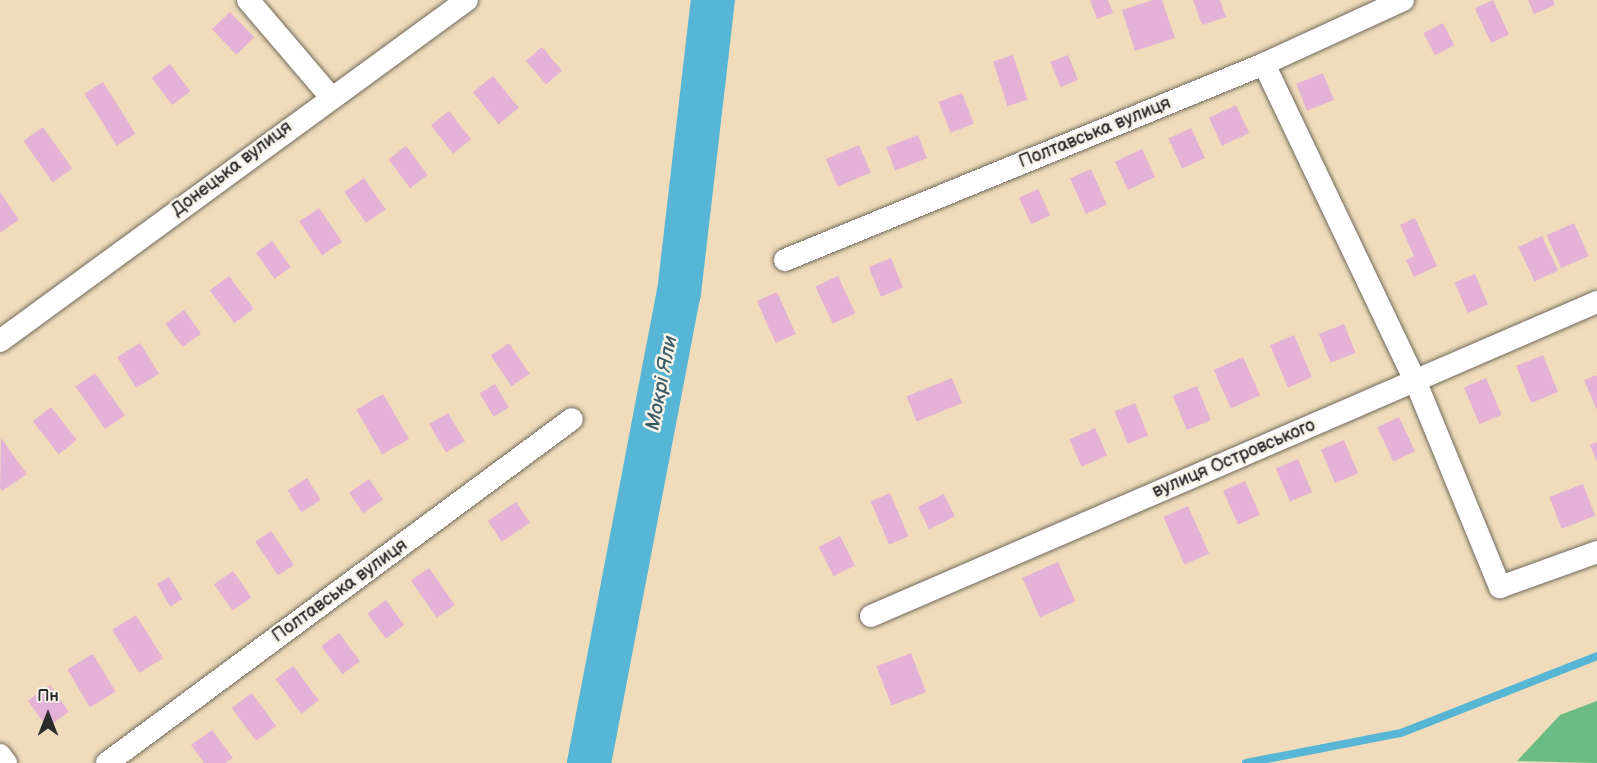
<!DOCTYPE html>
<html>
<head>
<meta charset="utf-8">
<style>
	body { margin:0 }
	#map { position:relative; width:1597px; height:763px; overflow:hidden; background:#f0dcba; font-family:"Balsamiq Sans",sans-serif }
	div>[style] { position:absolute }
	.forest>* { inset:0; background:#6cbb85 }
	.stream>* { height:8px; margin:-4px; padding:0 4px; transform-origin:4px; border-radius:4px; background:#57b6d5 }
	.river>* { height:44px; margin:-22px; padding:0 22px; transform-origin:22px; border-radius:22px; background:#57b6d5 }
	.building>* { inset:0; background:#e4b2d6; transform-origin:0 0 }
	.roads { filter:drop-shadow(0 0 2px #70695d) drop-shadow(0 0 2px #70695d) }
	.street>* { height:22px; margin:-11px; padding:0 11px; transform-origin:11px; border-radius:11px; background:#fff }
	span { translate:-50% -50%; white-space:nowrap; text-align:center; line-height:1.15; -webkit-text-stroke:5px #f7f3e8; paint-order:stroke }
	.street-label { font-size:18px; color:#2b2b2b }
	.water-label { font-size:20px; color:#3a5c66; font-style:italic }
	.north { position:absolute; left:18px; top:685px; width:60px; height:60px; -webkit-text-stroke:4px #f7f3e8; paint-order:stroke; rotate:0deg; font-size:16px; font-weight:700; line-height:24px; text-align:center; color:#2b2b2b }
	.north::after { content:''; display:block; margin:auto; width:21px; height:27px; background:#2b2b2b; clip-path:polygon(50% 0,100% 100%,50% 72%,0 100%) }
</style>
</head>
<body>
<div id="map">
	<div class="forest">
		<i style="clip-path:polygon(1597px 701px,1597px 763px,1517px 761px,1560px 715px)"></i>
	</div>
	<div class="stream">
		<i style="left:1246px;top:763px;width:158px;rotate:-11deg"></i>
		<i style="left:1401px;top:733px;width:211px;rotate:-21.4deg"></i>
	</div>
	<div class="river">
		<i style="left:589px;top:763px;width:479px;rotate:-79.2deg"></i>
		<i style="left:679px;top:293px;width:295px;rotate:-83.4deg"></i>
	</div>
	<div class="building">
		<i style="clip-path:polygon(1090px 0,1108px 0,1113px 13px,1097px 19px)"></i>
		<i style="clip-path:polygon(1153px 0,1162px 0,1175px 38px,1135px 51px,1122px 10px)"></i>
		<i style="clip-path:polygon(1193px 0,1220px 0,1226px 17px,1202px 25px)"></i>
		<i style="left:1493px;top:0;width:38px;height:20px;rotate:65deg"></i>
		<i style="clip-path:polygon(1528px 0,1553px 0,1555px 5px,1534px 14px)"></i>
		<i style="left:230px;top:12px;width:35px;height:25px;rotate:46deg"></i>
		<i style="left:1443px;top:23px;width:25px;height:22px;rotate:63deg"></i>
		<i style="left:542px;top:47px;width:31px;height:21px;rotate:50deg"></i>
		<i style="left:1013px;top:55px;width:47px;height:21px;rotate:72deg"></i>
		<i style="left:1068px;top:55px;width:27px;height:19px;rotate:68deg"></i>
		<i style="left:170px;top:64px;width:34px;height:23px;rotate:53deg"></i>
		<i style="left:1323px;top:73px;width:29px;height:29px;rotate:68deg"></i>
		<i style="left:493px;top:76px;width:41px;height:26px;rotate:51deg"></i>
		<i style="left:103px;top:82px;width:61px;height:22px;rotate:58deg"></i>
		<i style="left:962px;top:93px;width:33px;height:25px;rotate:69deg"></i>
		<i style="left:1236px;top:105px;width:31px;height:30px;rotate:65deg"></i>
		<i style="left:449px;top:111px;width:36px;height:23px;rotate:52deg"></i>
		<i style="left:43px;top:127px;width:51px;height:24px;rotate:55deg"></i>
		<i style="left:1191px;top:128px;width:33px;height:25px;rotate:65deg"></i>
		<i style="left:918px;top:135px;width:25px;height:34px;rotate:69deg"></i>
		<i style="left:859px;top:145px;width:30px;height:36px;rotate:67deg"></i>
		<i style="left:406px;top:146px;width:36px;height:22px;rotate:53deg"></i>
		<i style="left:1142px;top:149px;width:31px;height:30px;rotate:65deg"></i>
		<i style="left:1091px;top:169px;width:39px;height:23px;rotate:66deg"></i>
		<i style="left:364px;top:178px;width:38px;height:24px;rotate:55deg"></i>
		<i style="left:1038px;top:189px;width:29px;height:21px;rotate:65deg"></i>
		<i style="clip-path:polygon(0 192px,19px 220px,0 233px)"></i>
		<i style="left:319px;top:208px;width:41px;height:24px;rotate:56deg"></i>
		<i style="clip-path:polygon(1415px 218px,1437px 266px,1414px 277px,1406px 260px,1414px 256px,1400px 225px)"></i>
		<i style="left:1574px;top:223px;width:36px;height:30px;rotate:66deg"></i>
		<i style="left:1542px;top:236px;width:38px;height:26px;rotate:65deg"></i>
		<i style="left:272px;top:241px;width:32px;height:20px;rotate:54deg"></i>
		<i style="left:891px;top:258px;width:32px;height:24px;rotate:68deg"></i>
		<i style="left:1475px;top:274px;width:33px;height:22px;rotate:67deg"></i>
		<i style="left:229px;top:276px;width:41px;height:24px;rotate:53deg"></i>
		<i style="left:838px;top:276px;width:41px;height:25px;rotate:65deg"></i>
		<i style="left:777px;top:292px;width:46px;height:22px;rotate:66deg"></i>
		<i style="left:184px;top:310px;width:29px;height:23px;rotate:54deg"></i>
		<i style="left:1344px;top:324px;width:31px;height:27px;rotate:68deg"></i>
		<i style="left:1294px;top:335px;width:46px;height:26px;rotate:67deg"></i>
		<i style="left:140px;top:343px;width:36px;height:27px;rotate:58deg"></i>
		<i style="left:509px;top:343px;width:37px;height:22px;rotate:56deg"></i>
		<i style="left:1543px;top:355px;width:40px;height:29px;rotate:68deg"></i>
		<i style="left:1243px;top:357px;width:42px;height:32px;rotate:66deg"></i>
		<i style="left:95px;top:373px;width:52px;height:24px;rotate:55deg"></i>
		<i style="clip-path:polygon(1597px 375px,1597px 410px,1584px 380px)"></i>
		<i style="left:952px;top:378px;width:27px;height:49px;rotate:68deg"></i>
		<i style="left:1486px;top:378px;width:40px;height:24px;rotate:67deg"></i>
		<i style="left:495px;top:384px;width:27px;height:18px;rotate:59deg"></i>
		<i style="left:1197px;top:386px;width:37px;height:26px;rotate:68deg"></i>
		<i style="left:383px;top:394px;width:52px;height:31px;rotate:60deg"></i>
		<i style="left:1135px;top:403px;width:35px;height:22px;rotate:68deg"></i>
		<i style="left:51px;top:407px;width:42px;height:23px;rotate:52deg"></i>
		<i style="left:448px;top:413px;width:33px;height:22px;rotate:59deg"></i>
		<i style="left:1399px;top:417px;width:38px;height:24px;rotate:65deg"></i>
		<i style="left:1095px;top:428px;width:30px;height:28px;rotate:66deg"></i>
		<i style="clip-path:polygon(1px 438px,27px 474px,2px 491px,0 488px)"></i>
		<i style="left:1344px;top:440px;width:36px;height:25px;rotate:67deg"></i>
		<i style="clip-path:polygon(1597px 442px,1597px 462px,1590px 445px)"></i>
		<i style="left:1298px;top:459px;width:36px;height:24px;rotate:67deg"></i>
		<i style="left:307px;top:478px;width:26px;height:23px;rotate:58deg"></i>
		<i style="left:369px;top:479px;width:25px;height:24px;rotate:56deg"></i>
		<i style="left:1245px;top:481px;width:37px;height:24px;rotate:66deg"></i>
		<i style="left:1583px;top:484px;width:34px;height:36px;rotate:69deg"></i>
		<i style="left:890px;top:493px;width:47px;height:21px;rotate:67deg"></i>
		<i style="left:944px;top:494px;width:25px;height:29px;rotate:64deg"></i>
		<i style="left:516px;top:502px;width:25px;height:34px;rotate:56deg"></i>
		<i style="left:1188px;top:506px;width:52px;height:27px;rotate:66deg"></i>
		<i style="left:271px;top:531px;width:41px;height:19px;rotate:56deg"></i>
		<i style="left:840px;top:536px;width:33px;height:24px;rotate:63deg"></i>
		<i style="left:1058px;top:562px;width:43px;height:39px;rotate:66deg"></i>
		<i style="left:429px;top:568px;width:45px;height:22px;rotate:55deg"></i>
		<i style="left:233px;top:571px;width:32px;height:23px;rotate:55deg"></i>
		<i style="left:169px;top:577px;width:26px;height:14px;rotate:59deg"></i>
		<i style="left:386px;top:600px;width:31px;height:23px;rotate:54deg"></i>
		<i style="left:136px;top:615px;width:51px;height:28px;rotate:58deg"></i>
		<i style="left:339px;top:633px;width:35px;height:22px;rotate:53deg"></i>
		<i style="left:911px;top:653px;width:42px;height:37px;rotate:69deg"></i>
		<i style="left:93px;top:654px;width:44px;height:30px;rotate:59deg"></i>
		<i style="left:293px;top:666px;width:43px;height:22px;rotate:53deg"></i>
		<i style="left:50px;top:685px;width:33px;height:27px;rotate:55deg"></i>
		<i style="left:252px;top:693px;width:41px;height:25px;rotate:54deg"></i>
		<i style="clip-path:polygon(212px 730px,233px 758px,225px 763px,204px 763px,191px 745px)"></i>
	</div>
	<div class="roads">
		<div class="street">
			<i style="left:248px;top:0;width:126px;rotate:49.5deg"></i>
			<i style="left:1264px;top:64px;width:350px;rotate:64.5deg"></i>
			<i style="left:1415px;top:380px;width:224px;rotate:67.7deg"></i>
			<i style="left:1500px;top:587px;width:103px;rotate:-19.8deg"></i>
			<i style="left:785px;top:260px;width:518px;rotate:-22.25deg"></i>
			<i style="left:1264px;top:64px;width:153px;rotate:-24.7deg"></i>
			<i style="left:0;top:341px;width:578px;rotate:-36.14deg"></i>
			<i style="left:871px;top:616px;width:791px;rotate:-23.39deg"></i>
			<i style="left:0;top:755px;width:10px;rotate:53deg"></i>
			<i style="left:107px;top:763px;width:578px;rotate:-36.49deg"></i>
		</div>
	</div>
	<div class="street-label">
		<span style="left:1095px;top:133px;rotate:-22deg">Полтавська вулиця</span>
		<span style="left:232px;top:169px;rotate:-37deg">Донецька вулиця</span>
		<span style="left:1234px;top:459px;rotate:-23deg">вулиця Островського</span>
		<span style="left:340px;top:591px;rotate:-36deg">Полтавська вулиця</span>
	</div>
	<div class="water-label">
		<span style="left:662px;top:383px;rotate:-79deg">Мокрі Яли</span>
	</div>
	<div class="north">Пн</div>
</div>
</body>
</html>
